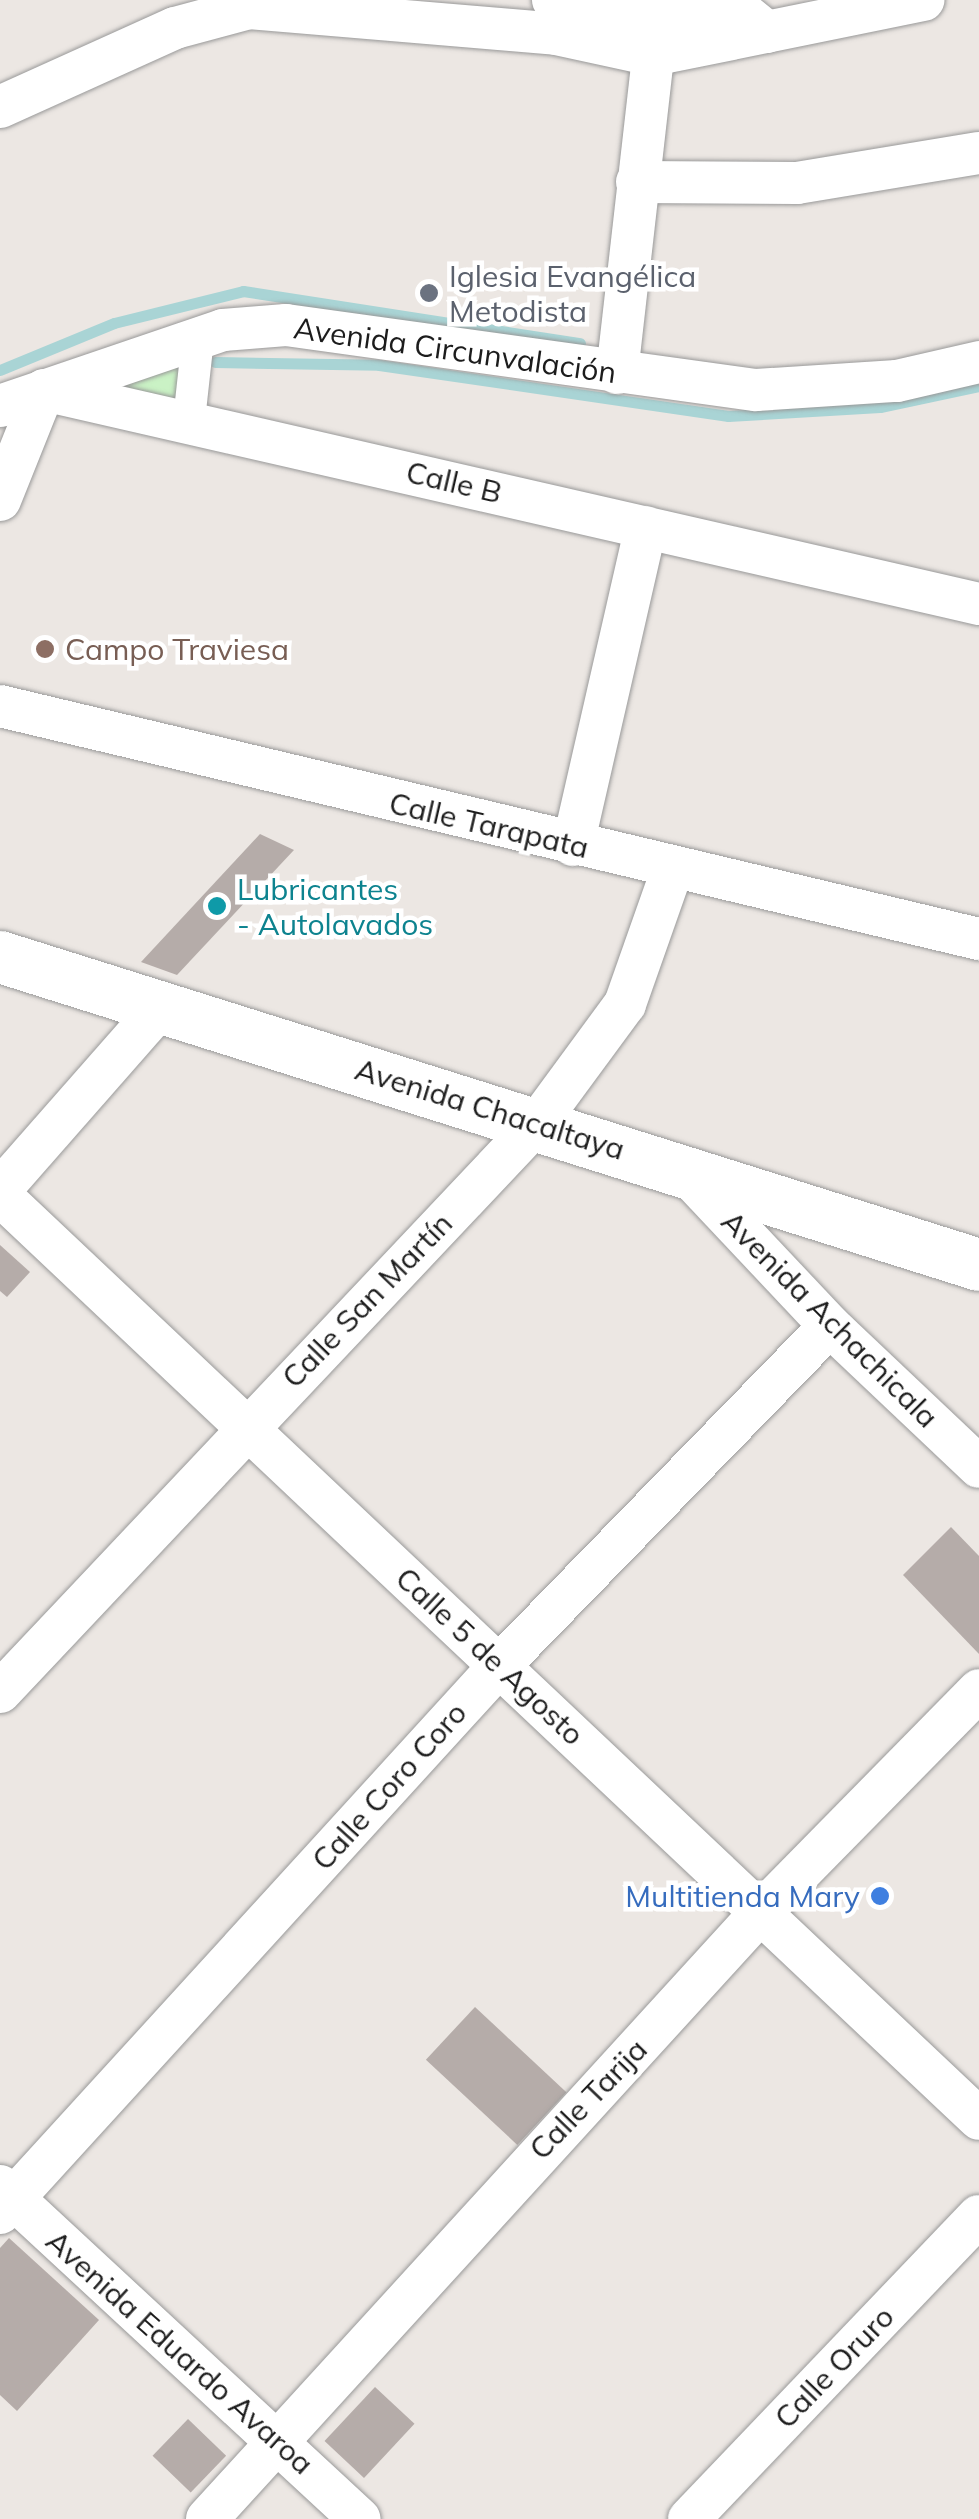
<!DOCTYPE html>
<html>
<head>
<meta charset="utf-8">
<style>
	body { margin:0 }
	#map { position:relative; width:979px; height:2519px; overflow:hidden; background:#ece7e3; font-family:Mulish,sans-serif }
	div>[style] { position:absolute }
	.park>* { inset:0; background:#caf2c5 }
	.stream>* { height:11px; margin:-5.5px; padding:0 5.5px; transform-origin:5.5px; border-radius:5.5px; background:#a9d4d5 }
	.building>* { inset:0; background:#b5aca9; transform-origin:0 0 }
	.roads { filter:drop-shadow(0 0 2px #999) drop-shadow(0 0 2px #999) }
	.pedestrian>* { height:32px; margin:-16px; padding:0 16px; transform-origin:16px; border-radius:16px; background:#fff }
	.minor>* { height:42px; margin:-21px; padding:0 21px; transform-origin:21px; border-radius:21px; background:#fff }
	.tertiary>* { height:52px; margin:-26px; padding:0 26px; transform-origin:26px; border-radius:26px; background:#fff }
	.dots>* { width:28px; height:28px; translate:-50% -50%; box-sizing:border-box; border:5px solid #fff; border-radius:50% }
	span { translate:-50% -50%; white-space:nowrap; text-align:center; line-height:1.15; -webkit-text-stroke:9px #fff; paint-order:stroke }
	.worship-label { font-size:30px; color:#5b616d }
	.left { translate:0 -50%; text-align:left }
	.street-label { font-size:30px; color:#1c1c1c }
	.education-label { font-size:30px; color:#785e54 }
	.culture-label { font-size:30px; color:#0d838f }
	.shop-label { font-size:30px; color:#366cbe }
	.right { translate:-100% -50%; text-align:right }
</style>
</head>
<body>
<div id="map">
	<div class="park">
		<i style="clip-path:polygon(186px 360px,179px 404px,107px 393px)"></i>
	</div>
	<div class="stream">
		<i style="left:215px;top:362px;width:164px;rotate:1deg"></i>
		<i style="left:379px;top:365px;width:353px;rotate:8.3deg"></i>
		<i style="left:728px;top:416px;width:152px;rotate:-3.4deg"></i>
		<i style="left:880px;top:407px;width:101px;rotate:-12deg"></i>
		<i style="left:0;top:370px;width:123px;rotate:-22.4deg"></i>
		<i style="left:114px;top:323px;width:133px;rotate:-13.9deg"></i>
		<i style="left:243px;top:291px;width:341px;rotate:8.8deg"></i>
	</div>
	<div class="building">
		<i style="clip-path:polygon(260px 834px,294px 850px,177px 975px,141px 962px)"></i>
		<i style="clip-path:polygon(0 1245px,30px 1272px,7px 1297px,0 1291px)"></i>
		<i style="clip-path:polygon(951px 1527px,979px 1556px,979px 1654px,903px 1575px)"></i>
		<i style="left:475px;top:2007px;width:125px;height:72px;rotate:43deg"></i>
		<i style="clip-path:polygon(9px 2238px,99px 2320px,17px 2411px,0 2395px,0 2248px)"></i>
		<i style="left:375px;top:2387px;width:54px;height:74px;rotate:43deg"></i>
		<i style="left:188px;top:2419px;width:53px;height:51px;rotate:44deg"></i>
	</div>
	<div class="roads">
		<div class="pedestrian">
			<i style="left:189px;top:420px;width:82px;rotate:-83.7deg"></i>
		</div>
		<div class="minor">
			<i style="left:553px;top:0;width:75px;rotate:12.4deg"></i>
			<i style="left:626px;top:16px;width:97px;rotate:-3deg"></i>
			<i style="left:723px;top:11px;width:23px;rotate:10deg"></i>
			<i style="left:746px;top:15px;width:27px;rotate:39deg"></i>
			<i style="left:0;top:107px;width:192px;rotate:-24.3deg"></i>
			<i style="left:175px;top:28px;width:77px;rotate:-15.1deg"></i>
			<i style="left:249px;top:8px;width:308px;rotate:4.8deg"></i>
			<i style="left:556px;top:34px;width:99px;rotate:12.2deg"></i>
			<i style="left:653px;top:55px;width:276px;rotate:-11.5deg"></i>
			<i style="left:637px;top:182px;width:160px;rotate:0.4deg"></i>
			<i style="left:797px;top:183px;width:184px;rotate:-9.4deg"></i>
			<i style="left:617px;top:373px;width:320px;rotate:-83.5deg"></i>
			<i style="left:0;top:406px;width:236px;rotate:-18.8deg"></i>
			<i style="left:223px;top:330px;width:63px;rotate:-4.5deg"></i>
			<i style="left:286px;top:325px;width:474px;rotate:7.9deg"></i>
			<i style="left:756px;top:390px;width:141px;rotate:-3.7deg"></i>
			<i style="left:897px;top:381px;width:84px;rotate:-13deg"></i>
			<i style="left:0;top:500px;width:118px;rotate:-68.2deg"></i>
			<i style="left:44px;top:390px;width:959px;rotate:12.89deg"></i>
			<i style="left:0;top:706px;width:1006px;rotate:13.39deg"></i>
			<i style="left:573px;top:845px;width:326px;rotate:-77.1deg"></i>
			<i style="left:683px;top:1170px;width:214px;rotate:46.7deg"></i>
			<i style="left:830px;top:1326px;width:205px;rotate:43.4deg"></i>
			<i style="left:0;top:1190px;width:242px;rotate:-48.7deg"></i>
			<i style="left:0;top:1195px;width:1346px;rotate:43.34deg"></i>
			<i style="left:0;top:1692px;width:785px;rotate:-46.65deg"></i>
			<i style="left:539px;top:1121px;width:145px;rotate:-53.7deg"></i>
			<i style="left:625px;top:1004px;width:144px;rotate:-70.6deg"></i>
			<i style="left:0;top:2186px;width:490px;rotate:42.8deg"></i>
			<i style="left:0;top:2213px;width:742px;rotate:-47.62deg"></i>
			<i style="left:500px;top:1665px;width:473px;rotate:-45.8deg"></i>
			<i style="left:207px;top:2519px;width:822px;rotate:-47.61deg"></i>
			<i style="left:761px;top:1912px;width:311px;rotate:-45.5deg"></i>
			<i style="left:689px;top:2519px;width:419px;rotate:-46.3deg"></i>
		</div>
		<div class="tertiary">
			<i style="left:0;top:957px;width:1026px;rotate:17.46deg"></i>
		</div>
	</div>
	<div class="dots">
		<i style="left:429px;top:293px;background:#6b7280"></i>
		<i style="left:45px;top:649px;background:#8d6e63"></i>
		<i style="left:217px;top:906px;background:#0f9aa8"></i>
		<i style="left:880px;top:1896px;background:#3f7fe0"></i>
	</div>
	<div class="worship-label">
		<span class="left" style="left:449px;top:293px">Iglesia Evangélica<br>Metodista</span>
	</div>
	<div class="street-label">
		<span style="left:455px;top:350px;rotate:8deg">Avenida Circunvalación</span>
		<span style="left:454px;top:482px;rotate:13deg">Calle B</span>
		<span style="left:489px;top:825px;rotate:13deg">Calle Tarapata</span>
		<span style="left:490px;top:1109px;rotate:17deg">Avenida Chacaltaya</span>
		<span style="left:367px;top:1300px;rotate:-46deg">Calle San Martín</span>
		<span style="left:830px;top:1319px;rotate:45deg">Avenida Achachicala</span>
		<span style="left:490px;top:1656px;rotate:43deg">Calle 5 de Agosto</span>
		<span style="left:389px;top:1786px;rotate:-48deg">Calle Coro Coro</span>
		<span style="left:588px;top:2099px;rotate:-46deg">Calle Tarija</span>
		<span style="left:180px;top:2352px;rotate:42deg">Avenida Eduardo Avaroa</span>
		<span style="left:834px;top:2367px;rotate:-46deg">Calle Oruro</span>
	</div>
	<div class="education-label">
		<span class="left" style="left:65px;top:649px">Campo Traviesa</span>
	</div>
	<div class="culture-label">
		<span class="left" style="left:237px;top:906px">Lubricantes<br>- Autolavados</span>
	</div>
	<div class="shop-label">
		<span class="right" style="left:860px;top:1896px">Multitienda Mary</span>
	</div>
</div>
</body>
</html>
